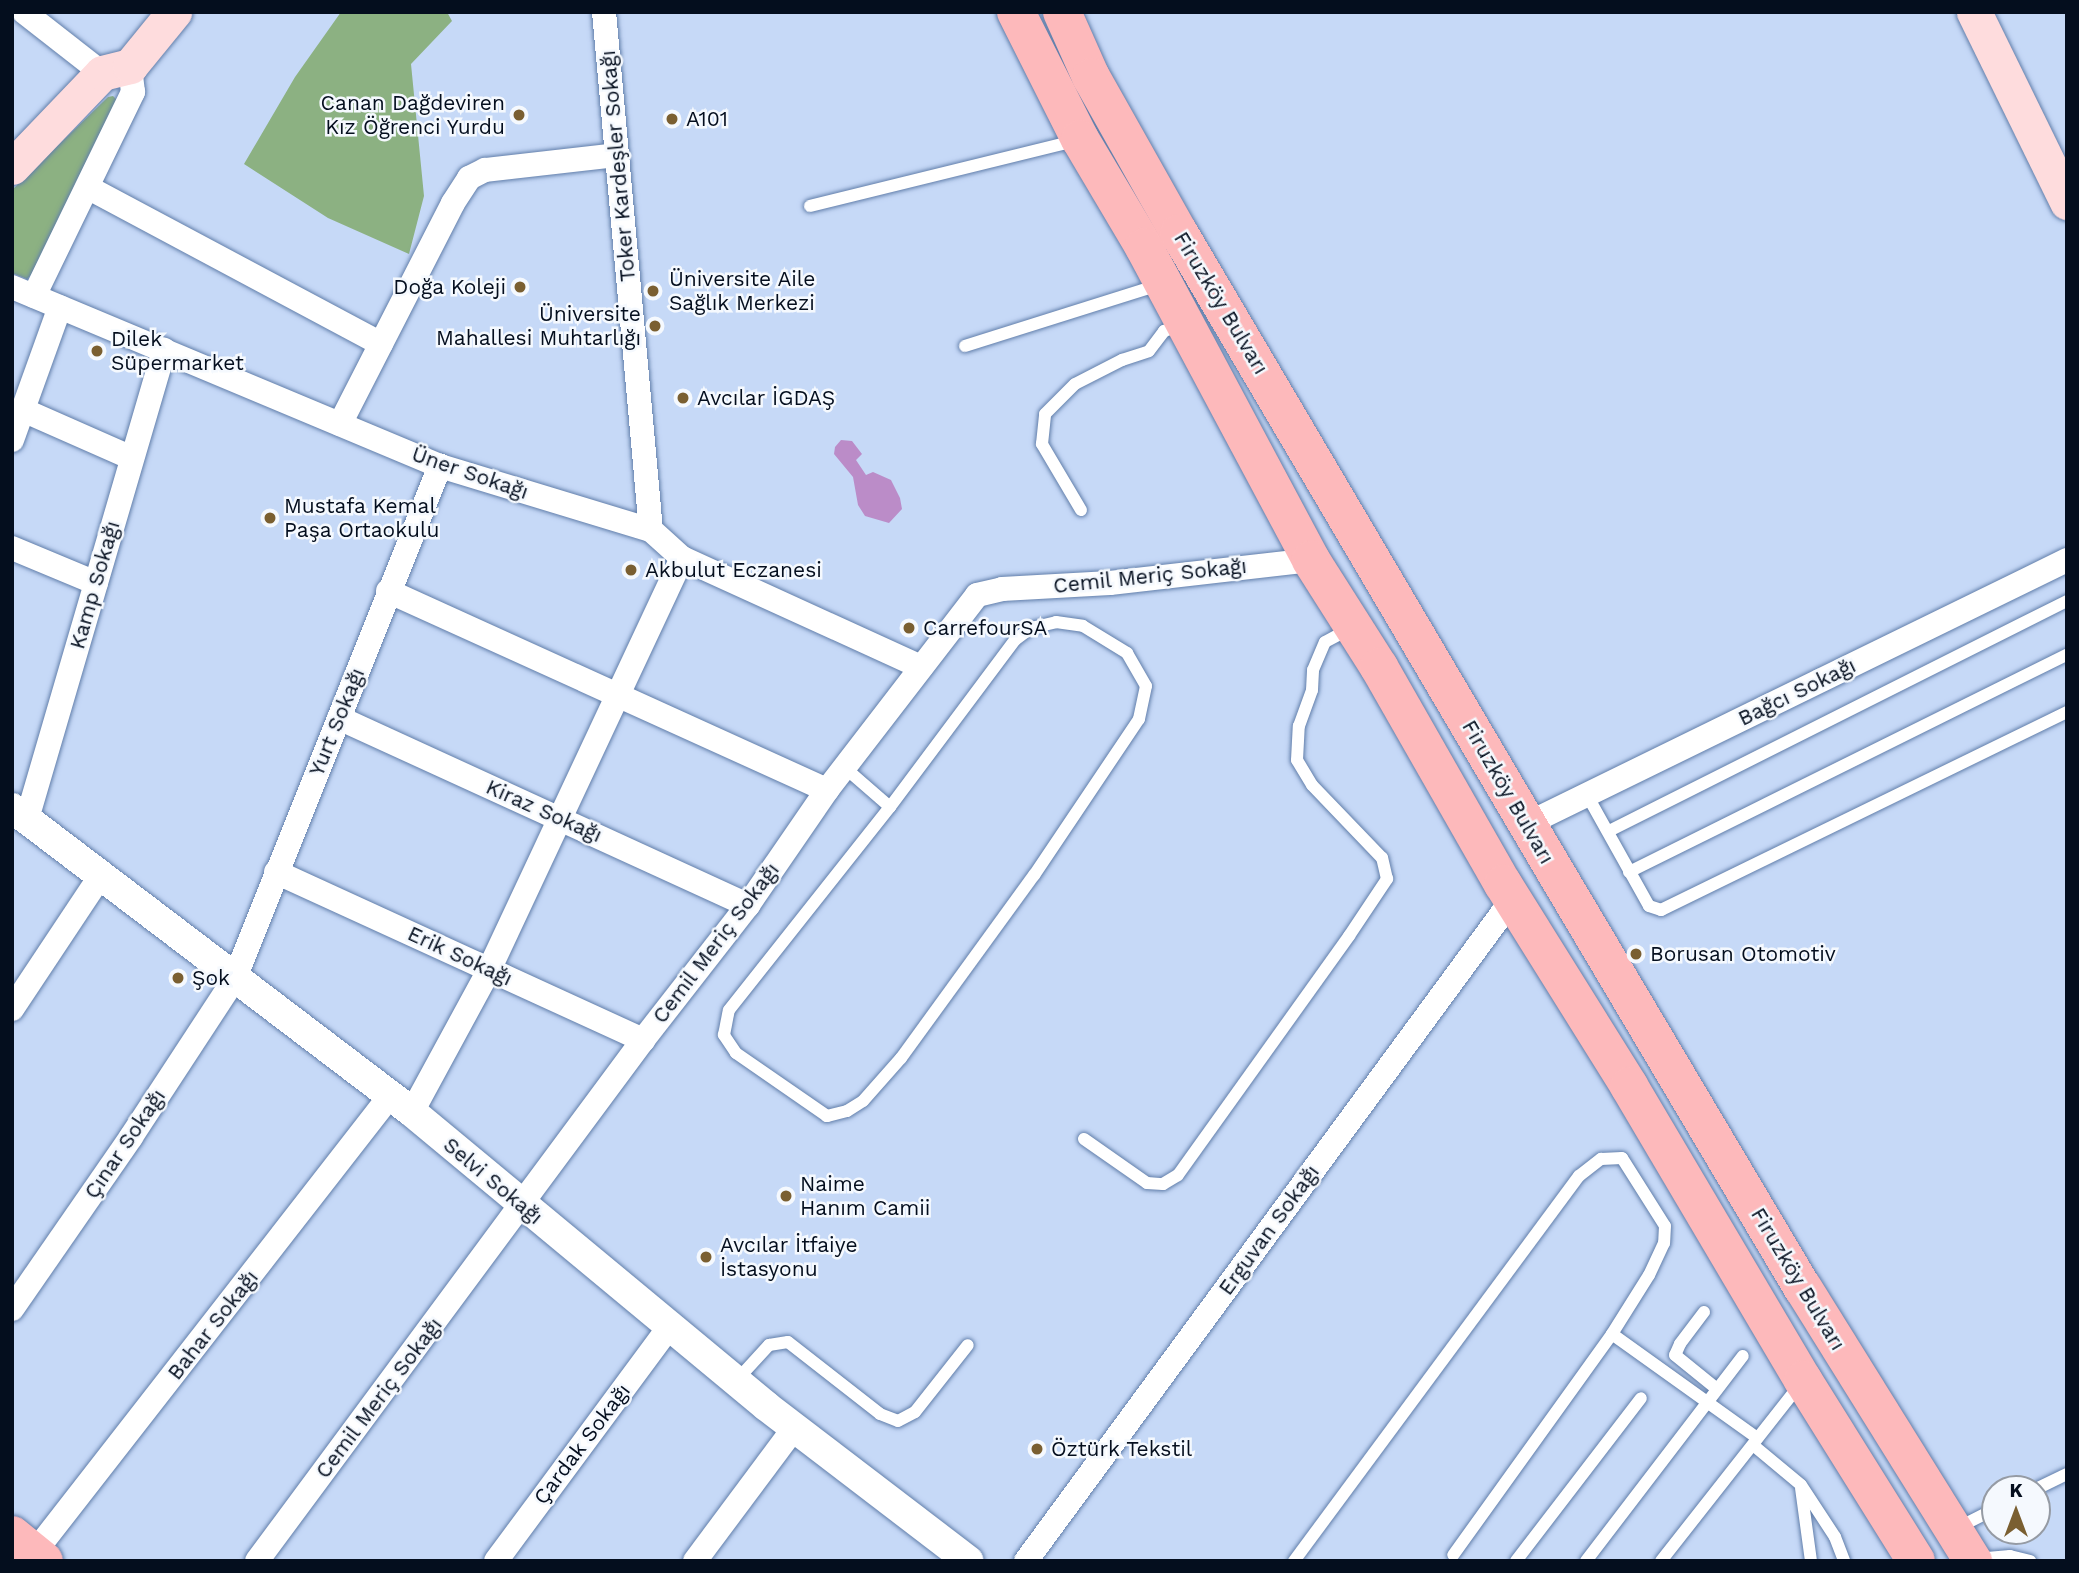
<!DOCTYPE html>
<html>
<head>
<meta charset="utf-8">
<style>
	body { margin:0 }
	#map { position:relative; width:2079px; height:1573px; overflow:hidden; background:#c6d9f7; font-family:"Work Sans",sans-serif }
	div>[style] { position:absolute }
	.green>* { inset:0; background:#8cb182 }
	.water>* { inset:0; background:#bb8cc8 }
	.roads { filter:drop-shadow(0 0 2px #617eaa) drop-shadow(0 0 2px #617eaa) }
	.service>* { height:12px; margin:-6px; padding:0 6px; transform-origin:6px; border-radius:6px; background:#fff }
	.minor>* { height:24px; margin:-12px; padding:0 12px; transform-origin:12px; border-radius:12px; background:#fff }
	.tertiary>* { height:30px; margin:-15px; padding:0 15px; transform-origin:15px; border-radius:15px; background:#fff }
	.secondary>* { height:35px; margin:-17.5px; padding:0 17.5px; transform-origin:17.5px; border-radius:17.5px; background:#fedcdd }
	.primary>* { height:38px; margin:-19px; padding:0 19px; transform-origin:19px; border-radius:19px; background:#fdb9bb }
	.dots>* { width:19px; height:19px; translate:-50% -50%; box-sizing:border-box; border:4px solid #f5f9fe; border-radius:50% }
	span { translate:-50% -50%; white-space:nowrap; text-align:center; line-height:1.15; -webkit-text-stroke:5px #f5f9fe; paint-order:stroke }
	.poi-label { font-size:21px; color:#040e1e }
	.right { translate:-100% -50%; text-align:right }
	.left { translate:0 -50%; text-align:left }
	.street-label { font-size:21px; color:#040e1e }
	.frame { position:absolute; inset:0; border:14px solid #040e1e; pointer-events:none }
	.north { position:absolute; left:1981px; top:1475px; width:70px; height:70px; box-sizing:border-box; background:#f5f9fe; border:2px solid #959ba4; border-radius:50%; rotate:0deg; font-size:19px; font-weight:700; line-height:28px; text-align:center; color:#040e1e }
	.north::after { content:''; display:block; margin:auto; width:24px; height:32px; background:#7a5f31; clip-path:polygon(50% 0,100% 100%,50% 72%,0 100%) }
</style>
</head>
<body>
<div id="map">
	<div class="green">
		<i style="clip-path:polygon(341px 12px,447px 12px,452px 21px,411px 64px,424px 196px,409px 254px,328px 218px,244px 164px,295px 77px)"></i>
		<i style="clip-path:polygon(113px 96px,117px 100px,32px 274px,27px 279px,12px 273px,12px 190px,108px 97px)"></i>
	</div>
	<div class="water">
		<i style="clip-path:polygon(841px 440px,852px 441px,862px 454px,856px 460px,866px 475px,873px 472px,891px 480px,900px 498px,902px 509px,889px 523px,865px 516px,858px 505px,853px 477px,834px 454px,835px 447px)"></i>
	</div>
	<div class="roads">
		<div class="service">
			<i style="left:810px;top:206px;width:273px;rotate:-13.8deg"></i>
			<i style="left:965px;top:346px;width:202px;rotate:-17.5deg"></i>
			<i style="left:1081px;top:510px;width:77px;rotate:-120.6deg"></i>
			<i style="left:1042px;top:444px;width:30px;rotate:-84deg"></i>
			<i style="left:1045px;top:414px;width:42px;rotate:-45deg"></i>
			<i style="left:1075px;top:384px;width:53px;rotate:-27.1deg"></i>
			<i style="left:1122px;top:360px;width:28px;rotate:-18deg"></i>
			<i style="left:1149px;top:351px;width:25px;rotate:-53deg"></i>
			<i style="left:1164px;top:331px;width:18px;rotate:-19deg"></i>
			<i style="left:1056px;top:622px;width:27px;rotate:8deg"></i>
			<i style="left:1083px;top:626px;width:52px;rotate:31.5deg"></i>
			<i style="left:1127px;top:653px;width:38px;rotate:60deg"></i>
			<i style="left:1146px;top:686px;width:34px;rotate:102deg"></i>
			<i style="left:1139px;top:719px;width:188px;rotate:123.9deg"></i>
			<i style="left:1034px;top:875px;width:226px;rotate:126deg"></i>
			<i style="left:901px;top:1058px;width:57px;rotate:131.5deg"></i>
			<i style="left:863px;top:1101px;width:19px;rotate:148deg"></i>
			<i style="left:847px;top:1111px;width:21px;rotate:166deg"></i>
			<i style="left:827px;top:1116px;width:111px;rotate:-145.3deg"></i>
			<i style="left:736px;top:1053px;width:22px;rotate:-124deg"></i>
			<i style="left:724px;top:1035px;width:25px;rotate:-79deg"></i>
			<i style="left:729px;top:1010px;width:259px;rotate:-51.6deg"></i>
			<i style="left:890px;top:807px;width:209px;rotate:-53.2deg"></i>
			<i style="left:1015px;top:640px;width:20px;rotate:-37deg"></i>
			<i style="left:1031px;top:628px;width:26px;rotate:-13deg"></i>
			<i style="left:844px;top:767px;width:61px;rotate:41deg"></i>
			<i style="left:1587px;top:795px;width:127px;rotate:60.8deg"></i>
			<i style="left:1649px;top:906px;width:13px;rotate:18deg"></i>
			<i style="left:1661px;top:910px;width:452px;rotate:-26deg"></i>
			<i style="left:1609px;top:831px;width:513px;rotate:-26.67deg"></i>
			<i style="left:1629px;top:872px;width:489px;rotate:-26.4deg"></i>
			<i style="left:1084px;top:1139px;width:77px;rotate:34.9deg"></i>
			<i style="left:1147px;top:1183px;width:16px;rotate:4deg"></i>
			<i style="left:1163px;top:1184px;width:17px;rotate:-31deg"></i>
			<i style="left:1178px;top:1175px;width:294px;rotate:-54.4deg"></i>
			<i style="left:1349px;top:936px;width:69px;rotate:-56.3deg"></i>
			<i style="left:1387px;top:879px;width:22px;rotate:-103deg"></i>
			<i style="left:1382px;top:858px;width:101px;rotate:-133.8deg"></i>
			<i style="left:1312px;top:785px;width:29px;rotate:-121deg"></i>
			<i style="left:1297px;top:760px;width:34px;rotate:-87deg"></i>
			<i style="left:1299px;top:726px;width:38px;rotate:-70deg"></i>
			<i style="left:1312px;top:690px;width:20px;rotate:-87deg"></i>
			<i style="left:1313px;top:670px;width:30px;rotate:-67deg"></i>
			<i style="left:1325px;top:642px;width:30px;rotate:-28deg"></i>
			<i style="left:1704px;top:1312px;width:40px;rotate:127deg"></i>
			<i style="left:1680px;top:1344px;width:12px;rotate:114deg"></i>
			<i style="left:1675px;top:1355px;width:54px;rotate:39deg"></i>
			<i style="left:1612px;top:1334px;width:178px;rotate:35.6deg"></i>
			<i style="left:736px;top:1381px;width:49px;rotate:-47.5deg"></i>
			<i style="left:769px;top:1345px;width:19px;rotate:-9deg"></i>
			<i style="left:788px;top:1342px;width:117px;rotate:38deg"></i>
			<i style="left:880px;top:1414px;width:19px;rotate:21deg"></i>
			<i style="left:898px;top:1421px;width:19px;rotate:-28deg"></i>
			<i style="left:915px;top:1412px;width:85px;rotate:-51.7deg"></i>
			<i style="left:1753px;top:1445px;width:62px;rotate:39.8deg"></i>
			<i style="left:1801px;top:1485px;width:62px;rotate:56.8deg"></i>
			<i style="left:1835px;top:1537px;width:26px;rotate:69deg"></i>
			<i style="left:1801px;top:1488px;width:74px;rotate:82.2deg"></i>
			<i style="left:2036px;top:1489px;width:34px;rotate:-26deg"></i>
			<i style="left:1957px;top:1528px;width:42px;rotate:-26.6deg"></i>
			<i style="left:1976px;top:1559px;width:34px;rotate:-5deg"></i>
			<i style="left:2010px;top:1556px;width:21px;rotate:14deg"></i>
			<i style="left:1294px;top:1561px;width:479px;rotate:-53.5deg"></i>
			<i style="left:1579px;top:1176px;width:28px;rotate:-38deg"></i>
			<i style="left:1601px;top:1159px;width:21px;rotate:-3deg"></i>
			<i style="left:1622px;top:1158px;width:80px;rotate:57.7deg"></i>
			<i style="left:1665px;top:1226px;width:17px;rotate:93deg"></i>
			<i style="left:1664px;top:1243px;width:35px;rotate:115deg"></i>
			<i style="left:1649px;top:1275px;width:70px;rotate:122.1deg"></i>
			<i style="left:1612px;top:1334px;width:272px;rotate:125.7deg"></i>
			<i style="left:1516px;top:1561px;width:205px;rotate:-52.5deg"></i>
			<i style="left:1586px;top:1561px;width:258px;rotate:-52.6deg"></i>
			<i style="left:1661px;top:1561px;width:226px;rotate:-51.8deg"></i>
		</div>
		<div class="minor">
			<i style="left:24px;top:12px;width:99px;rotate:38deg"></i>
			<i style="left:604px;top:12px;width:520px;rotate:84.82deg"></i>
			<i style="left:89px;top:188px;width:331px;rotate:28.1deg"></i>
			<i style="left:12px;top:287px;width:464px;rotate:22.7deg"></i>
			<i style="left:440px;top:466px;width:220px;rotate:16.9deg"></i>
			<i style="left:651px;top:530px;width:42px;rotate:42.1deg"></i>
			<i style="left:682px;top:558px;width:263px;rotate:24.5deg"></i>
			<i style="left:34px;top:296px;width:227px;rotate:-64.1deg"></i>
			<i style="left:133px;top:92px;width:26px;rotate:-97deg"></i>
			<i style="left:23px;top:410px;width:119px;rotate:23.8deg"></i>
			<i style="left:340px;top:424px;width:248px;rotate:-62.9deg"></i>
			<i style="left:453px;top:203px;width:30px;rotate:-57deg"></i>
			<i style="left:469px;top:178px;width:18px;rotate:-27deg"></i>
			<i style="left:485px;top:170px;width:133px;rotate:-6.5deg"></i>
			<i style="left:12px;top:440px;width:141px;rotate:-70.2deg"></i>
			<i style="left:12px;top:548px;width:91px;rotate:22.6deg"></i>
			<i style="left:388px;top:591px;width:482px;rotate:24.4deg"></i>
			<i style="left:339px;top:718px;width:450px;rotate:24.6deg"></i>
			<i style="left:27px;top:819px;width:489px;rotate:-73.7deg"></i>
			<i style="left:1527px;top:824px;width:601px;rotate:-26.05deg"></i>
			<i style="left:276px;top:872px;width:404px;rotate:24.6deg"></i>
			<i style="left:12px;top:1009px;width:161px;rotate:-56.4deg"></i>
			<i style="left:412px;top:1112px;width:162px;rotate:-61.5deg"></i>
			<i style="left:489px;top:970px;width:455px;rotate:-64.9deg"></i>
			<i style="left:12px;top:1309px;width:209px;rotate:-55.3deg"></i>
			<i style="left:131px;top:1137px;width:190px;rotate:-56.8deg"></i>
			<i style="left:235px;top:978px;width:552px;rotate:-68.18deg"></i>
			<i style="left:34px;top:1553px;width:579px;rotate:-52.08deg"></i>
			<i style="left:257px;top:1561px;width:648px;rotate:-53.47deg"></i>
			<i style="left:643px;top:1040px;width:171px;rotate:-52.1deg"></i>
			<i style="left:748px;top:905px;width:140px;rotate:-55.5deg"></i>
			<i style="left:827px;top:790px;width:246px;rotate:-52.4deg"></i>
			<i style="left:977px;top:595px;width:26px;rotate:-13deg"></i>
			<i style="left:1002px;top:589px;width:108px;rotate:-3.2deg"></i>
			<i style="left:1110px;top:583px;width:202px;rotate:-6.5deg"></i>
			<i style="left:496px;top:1561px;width:291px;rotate:-53.5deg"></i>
			<i style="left:695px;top:1561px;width:167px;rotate:-53.3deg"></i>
			<i style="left:1026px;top:1561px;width:805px;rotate:-53.68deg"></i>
			<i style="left:1503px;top:912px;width:16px;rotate:-35deg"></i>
		</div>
		<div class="tertiary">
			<i style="left:12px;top:808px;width:502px;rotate:37.23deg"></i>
			<i style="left:412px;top:1112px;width:460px;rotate:39.7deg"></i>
			<i style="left:766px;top:1406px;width:255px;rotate:37.4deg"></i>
		</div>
		<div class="secondary">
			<i style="left:1974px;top:12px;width:212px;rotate:63.9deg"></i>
			<i style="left:12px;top:167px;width:130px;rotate:-46.2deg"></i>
			<i style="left:102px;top:73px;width:29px;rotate:-14deg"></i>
			<i style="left:130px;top:66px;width:70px;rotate:-50.8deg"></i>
		</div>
		<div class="primary">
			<i style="left:1016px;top:12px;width:142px;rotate:63.3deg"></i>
			<i style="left:1080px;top:139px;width:126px;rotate:59.3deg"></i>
			<i style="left:1144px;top:247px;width:355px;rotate:61.9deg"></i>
			<i style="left:1311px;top:560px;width:127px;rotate:57.6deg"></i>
			<i style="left:1379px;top:667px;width:250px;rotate:60.3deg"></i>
			<i style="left:1503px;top:884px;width:238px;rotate:58deg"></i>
			<i style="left:1629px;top:1086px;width:342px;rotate:59.4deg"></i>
			<i style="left:1803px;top:1380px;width:213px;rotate:58deg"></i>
			<i style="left:1062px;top:12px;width:71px;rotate:66deg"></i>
			<i style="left:1091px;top:77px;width:179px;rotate:60.6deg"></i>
			<i style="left:1179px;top:233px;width:729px;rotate:59.49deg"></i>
			<i style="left:1549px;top:861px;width:497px;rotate:59.3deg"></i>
			<i style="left:1803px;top:1288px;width:322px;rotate:58.1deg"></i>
			<i style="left:12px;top:1535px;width:41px;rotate:39.1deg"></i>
		</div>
	</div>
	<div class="dots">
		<i style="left:519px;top:115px;background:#7a5f31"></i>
		<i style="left:672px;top:119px;background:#7a5f31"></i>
		<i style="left:520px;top:287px;background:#7a5f31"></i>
		<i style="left:653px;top:291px;background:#7a5f31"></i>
		<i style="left:655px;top:326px;background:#7a5f31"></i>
		<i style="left:97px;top:351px;background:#7a5f31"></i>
		<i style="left:683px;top:398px;background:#7a5f31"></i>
		<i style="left:270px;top:518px;background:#7a5f31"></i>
		<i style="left:631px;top:570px;background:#7a5f31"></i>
		<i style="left:909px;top:628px;background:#7a5f31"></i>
		<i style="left:1636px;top:954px;background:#7a5f31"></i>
		<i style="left:178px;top:978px;background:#7a5f31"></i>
		<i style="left:786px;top:1196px;background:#7a5f31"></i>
		<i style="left:706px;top:1257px;background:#7a5f31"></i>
		<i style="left:1037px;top:1449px;background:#7a5f31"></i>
	</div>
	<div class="poi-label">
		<span class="right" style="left:505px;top:115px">Canan Dağdeviren<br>Kız Öğrenci Yurdu</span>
		<span class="left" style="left:686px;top:119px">A101</span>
		<span class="left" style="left:669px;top:291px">Üniversite Aile<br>Sağlık Merkezi</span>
		<span class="right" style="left:506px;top:287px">Doğa Koleji</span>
		<span class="right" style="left:641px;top:326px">Üniversite<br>Mahallesi Muhtarlığı</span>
		<span class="left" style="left:111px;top:351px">Dilek<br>Süpermarket</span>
		<span class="left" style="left:697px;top:398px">Avcılar İGDAŞ</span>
		<span class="left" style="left:284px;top:518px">Mustafa Kemal<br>Paşa Ortaokulu</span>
		<span class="left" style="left:645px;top:570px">Akbulut Eczanesi</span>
		<span class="left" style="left:923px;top:628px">CarrefourSA</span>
		<span class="left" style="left:1650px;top:954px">Borusan Otomotiv</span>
		<span class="left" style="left:192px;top:978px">Şok</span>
		<span class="left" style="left:800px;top:1196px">Naime<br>Hanım Camii</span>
		<span class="left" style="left:720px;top:1257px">Avcılar İtfaiye<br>İstasyonu</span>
		<span class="left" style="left:1051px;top:1449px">Öztürk Tekstil</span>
	</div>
	<div class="street-label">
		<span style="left:618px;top:166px;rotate:-95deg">Toker Kardeşler Sokağı</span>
		<span style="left:1221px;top:303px;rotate:59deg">Firuzköy Bulvarı</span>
		<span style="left:470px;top:473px;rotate:19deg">Üner Sokağı</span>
		<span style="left:1150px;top:576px;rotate:-6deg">Cemil Meriç Sokağı</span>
		<span style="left:95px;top:585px;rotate:-74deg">Kamp Sokağı</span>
		<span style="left:1797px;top:692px;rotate:-26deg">Bağcı Sokağı</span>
		<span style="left:337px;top:722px;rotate:-68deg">Yurt Sokağı</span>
		<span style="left:1508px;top:792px;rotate:60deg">Firuzköy Bulvarı</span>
		<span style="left:544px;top:811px;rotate:24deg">Kiraz Sokağı</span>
		<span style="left:716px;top:943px;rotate:-53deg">Cemil Meriç Sokağı</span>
		<span style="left:460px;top:956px;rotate:25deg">Erik Sokağı</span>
		<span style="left:125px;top:1144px;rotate:-56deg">Çınar Sokağı</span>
		<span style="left:493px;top:1181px;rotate:40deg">Selvi Sokağı</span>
		<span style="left:1269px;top:1230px;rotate:-54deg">Erguvan Sokağı</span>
		<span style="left:1798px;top:1279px;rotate:59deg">Firuzköy Bulvarı</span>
		<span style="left:213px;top:1325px;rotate:-52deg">Bahar Sokağı</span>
		<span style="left:379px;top:1398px;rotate:-53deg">Cemil Meriç Sokağı</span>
		<span style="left:582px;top:1444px;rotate:-53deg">Çardak Sokağı</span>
	</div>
	<div class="frame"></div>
	<div class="north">K</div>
</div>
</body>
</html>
